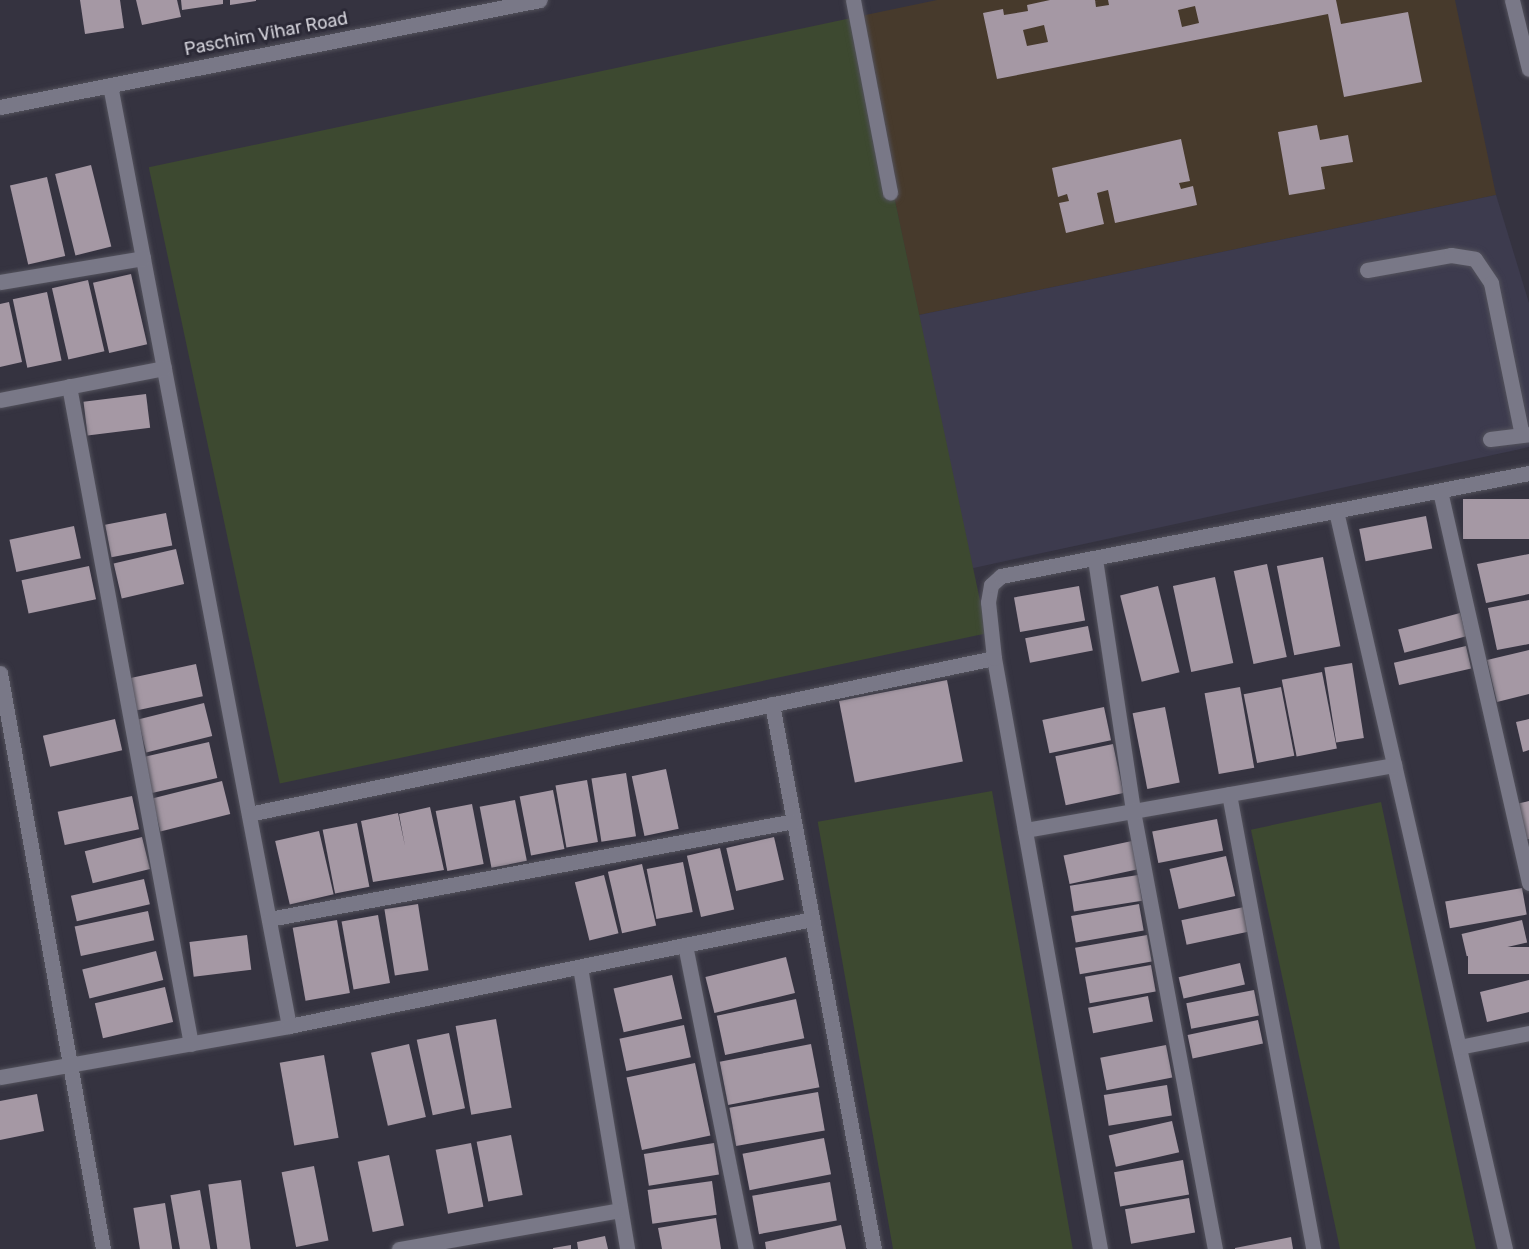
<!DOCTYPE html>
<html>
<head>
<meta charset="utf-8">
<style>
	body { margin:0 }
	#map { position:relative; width:1529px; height:1249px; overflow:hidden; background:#353340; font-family:Rubik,sans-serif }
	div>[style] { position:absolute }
	.commercial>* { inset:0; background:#473a2c }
	.built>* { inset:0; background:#3d3b4e }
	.green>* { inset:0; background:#3d4930; transform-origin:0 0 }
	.building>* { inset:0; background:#a598a4; transform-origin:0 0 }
	.roads { filter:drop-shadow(0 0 2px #53525c) drop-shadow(0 0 2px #53525c) }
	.minor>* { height:15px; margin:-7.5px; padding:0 7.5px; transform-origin:7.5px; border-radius:7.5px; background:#797887 }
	span { translate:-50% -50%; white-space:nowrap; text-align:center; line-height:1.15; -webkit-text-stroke:6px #2b2936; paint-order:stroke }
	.street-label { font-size:18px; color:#d2d1d9 }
</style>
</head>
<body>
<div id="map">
	<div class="commercial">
		<i style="clip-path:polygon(937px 0,1455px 0,1496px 195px,919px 315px,856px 17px)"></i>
	</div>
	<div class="built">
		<i style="clip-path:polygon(1496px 195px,1529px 303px,1529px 447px,969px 569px,919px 315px)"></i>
	</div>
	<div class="green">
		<i style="left:856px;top:17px;width:630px;height:723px;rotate:78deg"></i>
		<i style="left:992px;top:791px;width:465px;height:177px;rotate:80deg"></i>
		<i style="left:1381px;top:802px;width:457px;height:133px;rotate:78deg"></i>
	</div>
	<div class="building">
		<i style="clip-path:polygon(80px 0,120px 0,124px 28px,85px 34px)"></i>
		<i style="clip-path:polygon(136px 0,177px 0,181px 17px,142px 25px)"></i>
		<i style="clip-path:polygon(181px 0,223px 0,223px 4px,182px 10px)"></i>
		<i style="clip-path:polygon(230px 0,256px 0,256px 1px,230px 5px)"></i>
		<i style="clip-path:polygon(evenodd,1050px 0,1095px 0,1096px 7px,1109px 5px,1108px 0,1336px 0,1341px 24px,1408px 12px,1422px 82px,1344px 97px,1328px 14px,997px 79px,983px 13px,1003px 9px,1004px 15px,1028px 11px,1027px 5px,1050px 0,1195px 6px,1199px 23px,1182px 27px,1178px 10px,1195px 6px,1050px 0,1044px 25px,1048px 42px,1027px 46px,1023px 30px,1044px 25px)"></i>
		<i style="clip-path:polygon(1317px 125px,1320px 140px,1348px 135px,1353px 162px,1321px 167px,1325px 189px,1289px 195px,1278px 132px)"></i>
		<i style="clip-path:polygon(1181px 139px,1190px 181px,1179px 183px,1181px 189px,1193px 186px,1197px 205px,1115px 223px,1108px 190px,1097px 193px,1104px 224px,1066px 233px,1059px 203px,1069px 201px,1067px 194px,1058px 197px,1052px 168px)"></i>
		<i style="left:91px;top:165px;width:84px;height:37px;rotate:76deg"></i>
		<i style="left:47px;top:177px;width:81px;height:38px;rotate:77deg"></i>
		<i style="left:131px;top:274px;width:72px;height:39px;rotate:77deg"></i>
		<i style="left:88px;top:280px;width:73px;height:37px;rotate:77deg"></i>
		<i style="left:47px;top:292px;width:70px;height:35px;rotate:78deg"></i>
		<i style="clip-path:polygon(9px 302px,22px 362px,0 367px,0 304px)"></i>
		<i style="left:146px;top:394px;width:34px;height:63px;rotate:83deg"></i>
		<i style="left:1529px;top:499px;width:40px;height:66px;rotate:90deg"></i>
		<i style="left:166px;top:513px;width:33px;height:62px;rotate:79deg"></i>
		<i style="left:1426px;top:516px;width:33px;height:68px;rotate:79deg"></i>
		<i style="left:74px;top:526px;width:33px;height:66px;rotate:78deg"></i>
		<i style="left:176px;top:549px;width:36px;height:64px;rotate:77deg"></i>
		<i style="clip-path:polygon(1529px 554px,1529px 594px,1486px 603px,1477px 564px)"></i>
		<i style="left:1323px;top:557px;width:91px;height:47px;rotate:79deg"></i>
		<i style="left:1267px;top:564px;width:95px;height:34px;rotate:78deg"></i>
		<i style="left:89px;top:566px;width:34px;height:69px;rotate:78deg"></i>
		<i style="left:1215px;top:577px;width:88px;height:43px;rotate:78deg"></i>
		<i style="left:1079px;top:586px;width:35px;height:66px;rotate:80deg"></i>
		<i style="left:1158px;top:586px;width:89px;height:39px;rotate:76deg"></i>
		<i style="clip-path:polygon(1529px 600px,1529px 644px,1497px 650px,1488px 608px)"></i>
		<i style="left:1460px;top:613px;width:24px;height:64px;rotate:75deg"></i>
		<i style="left:1088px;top:626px;width:25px;height:64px;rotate:79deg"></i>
		<i style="left:1466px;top:646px;width:23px;height:74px;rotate:77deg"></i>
		<i style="clip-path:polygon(1529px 650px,1529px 694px,1497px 702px,1487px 660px)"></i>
		<i style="left:1352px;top:663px;width:76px;height:28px;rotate:81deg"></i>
		<i style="left:196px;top:664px;width:33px;height:68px;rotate:78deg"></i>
		<i style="left:1322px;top:672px;width:78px;height:41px;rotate:79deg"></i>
		<i style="left:947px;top:680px;width:83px;height:110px;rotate:79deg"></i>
		<i style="left:1240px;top:687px;width:82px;height:36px;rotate:80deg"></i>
		<i style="left:1281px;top:687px;width:70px;height:38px;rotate:79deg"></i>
		<i style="left:204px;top:703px;width:34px;height:68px;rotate:76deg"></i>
		<i style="left:1104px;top:707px;width:34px;height:63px;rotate:78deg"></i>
		<i style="left:1165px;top:707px;width:77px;height:33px;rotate:79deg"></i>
		<i style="left:115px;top:719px;width:32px;height:74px;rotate:77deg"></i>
		<i style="clip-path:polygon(1529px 719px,1529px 750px,1523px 752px,1516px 722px)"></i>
		<i style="left:209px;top:742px;width:37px;height:67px;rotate:77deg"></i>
		<i style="left:1113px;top:744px;width:50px;height:59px;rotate:78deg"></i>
		<i style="left:666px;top:769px;width:61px;height:35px;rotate:78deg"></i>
		<i style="left:626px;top:773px;width:64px;height:35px;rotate:81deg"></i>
		<i style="left:587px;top:780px;width:63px;height:32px;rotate:80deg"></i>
		<i style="left:222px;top:781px;width:34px;height:72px;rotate:76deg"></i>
		<i style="left:553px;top:790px;width:60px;height:34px;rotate:79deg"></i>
		<i style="left:132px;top:796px;width:34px;height:76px;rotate:78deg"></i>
		<i style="left:515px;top:800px;width:62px;height:36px;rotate:79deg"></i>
		<i style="clip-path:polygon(1529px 801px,1529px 839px,1523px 840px,1516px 804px)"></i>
		<i style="left:472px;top:804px;width:61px;height:37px;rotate:79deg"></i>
		<i style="clip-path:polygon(430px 807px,444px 870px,373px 882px,361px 821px,398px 813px,405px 846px,399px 814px)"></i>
		<i style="left:1217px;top:819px;width:32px;height:66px;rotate:79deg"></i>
		<i style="left:357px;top:823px;width:65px;height:35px;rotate:79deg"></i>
		<i style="left:319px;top:831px;width:65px;height:45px;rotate:77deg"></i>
		<i style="left:142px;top:837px;width:33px;height:59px;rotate:76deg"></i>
		<i style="left:774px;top:837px;width:44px;height:49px;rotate:77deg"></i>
		<i style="left:1132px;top:841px;width:29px;height:70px;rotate:78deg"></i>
		<i style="left:720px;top:848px;width:63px;height:34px;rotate:77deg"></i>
		<i style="left:1226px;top:856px;width:41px;height:58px;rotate:77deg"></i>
		<i style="left:683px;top:862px;width:51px;height:37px;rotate:79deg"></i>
		<i style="left:642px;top:864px;width:63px;height:35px;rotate:77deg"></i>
		<i style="left:604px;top:875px;width:60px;height:30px;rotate:76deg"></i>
		<i style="left:1138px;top:875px;width:26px;height:69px;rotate:81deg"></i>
		<i style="left:144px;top:879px;width:26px;height:75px;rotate:77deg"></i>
		<i style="left:1522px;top:888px;width:27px;height:78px;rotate:80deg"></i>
		<i style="left:418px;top:904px;width:67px;height:34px;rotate:81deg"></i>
		<i style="left:1139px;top:904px;width:27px;height:69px;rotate:80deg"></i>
		<i style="left:1244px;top:907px;width:25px;height:64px;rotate:78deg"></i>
		<i style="left:148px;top:911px;width:30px;height:75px;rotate:78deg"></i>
		<i style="left:378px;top:915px;width:69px;height:37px;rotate:80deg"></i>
		<i style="left:337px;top:920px;width:74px;height:45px;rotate:80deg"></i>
		<i style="left:1522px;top:920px;width:23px;height:62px;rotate:77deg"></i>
		<i style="left:247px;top:935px;width:35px;height:58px;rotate:83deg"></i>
		<i style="left:1147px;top:935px;width:27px;height:73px;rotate:80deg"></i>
		<i style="left:1529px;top:947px;width:27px;height:61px;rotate:90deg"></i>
		<i style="left:156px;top:951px;width:30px;height:76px;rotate:76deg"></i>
		<i style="left:786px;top:957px;width:37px;height:83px;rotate:76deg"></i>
		<i style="left:1240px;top:963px;width:22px;height:63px;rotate:77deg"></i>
		<i style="left:1151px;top:965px;width:27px;height:67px;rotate:80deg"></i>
		<i style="left:672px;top:975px;width:45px;height:60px;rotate:77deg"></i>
		<i style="clip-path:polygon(1529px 980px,1529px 1012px,1487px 1022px,1480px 992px)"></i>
		<i style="left:165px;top:987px;width:36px;height:72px;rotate:77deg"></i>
		<i style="left:1254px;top:990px;width:26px;height:69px;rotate:79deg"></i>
		<i style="left:1148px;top:996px;width:26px;height:61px;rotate:79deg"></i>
		<i style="left:796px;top:999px;width:40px;height:81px;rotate:78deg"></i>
		<i style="left:496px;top:1019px;width:90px;height:41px;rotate:80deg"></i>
		<i style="left:1258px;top:1020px;width:24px;height:72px;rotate:78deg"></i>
		<i style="left:684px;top:1025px;width:33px;height:66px;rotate:78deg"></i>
		<i style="left:449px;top:1033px;width:77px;height:33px;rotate:78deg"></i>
		<i style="left:409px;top:1044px;width:75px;height:39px;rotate:77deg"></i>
		<i style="left:811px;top:1044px;width:44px;height:93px;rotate:79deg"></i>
		<i style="left:1166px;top:1045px;width:33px;height:67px;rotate:79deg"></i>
		<i style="left:324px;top:1055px;width:84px;height:45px;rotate:80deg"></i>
		<i style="left:695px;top:1063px;width:74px;height:70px;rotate:78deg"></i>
		<i style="left:1167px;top:1085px;width:31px;height:64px;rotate:81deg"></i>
		<i style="left:818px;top:1092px;width:39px;height:90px;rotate:80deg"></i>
		<i style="clip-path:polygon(37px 1094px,44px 1131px,0 1140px,0 1101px)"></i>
		<i style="left:1172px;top:1121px;width:32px;height:65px;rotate:77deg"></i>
		<i style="left:511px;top:1135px;width:61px;height:35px;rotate:79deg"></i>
		<i style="left:824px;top:1138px;width:37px;height:83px;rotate:79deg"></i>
		<i style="left:471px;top:1143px;width:65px;height:36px;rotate:79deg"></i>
		<i style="left:714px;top:1143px;width:32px;height:71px;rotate:81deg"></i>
		<i style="left:389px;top:1155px;width:72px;height:32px;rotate:78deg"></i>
		<i style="left:1183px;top:1160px;width:35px;height:70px;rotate:80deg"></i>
		<i style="left:314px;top:1166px;width:76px;height:33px;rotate:79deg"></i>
		<i style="left:241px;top:1180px;width:70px;height:33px;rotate:82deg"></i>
		<i style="left:712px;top:1181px;width:34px;height:65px;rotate:82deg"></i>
		<i style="left:830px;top:1182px;width:39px;height:79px;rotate:80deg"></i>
		<i style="left:200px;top:1190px;width:60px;height:30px;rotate:80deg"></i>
		<i style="left:1189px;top:1198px;width:35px;height:65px;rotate:80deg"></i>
		<i style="left:165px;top:1203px;width:47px;height:32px;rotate:81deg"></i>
		<i style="clip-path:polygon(716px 1218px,721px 1249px,662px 1249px,658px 1228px)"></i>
		<i style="clip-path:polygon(841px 1225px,846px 1249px,766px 1249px,765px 1242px)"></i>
		<i style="clip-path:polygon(605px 1236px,608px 1249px,578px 1249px,577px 1242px)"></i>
		<i style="clip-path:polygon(1291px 1237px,1293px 1249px,1235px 1249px,1235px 1248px)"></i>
		<i style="clip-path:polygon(571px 1245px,571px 1249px,553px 1249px,553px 1248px)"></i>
	</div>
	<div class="roads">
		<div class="minor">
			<i style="left:853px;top:0;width:196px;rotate:79.1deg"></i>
			<i style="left:1512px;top:0;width:71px;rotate:76.2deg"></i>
			<i style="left:110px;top:85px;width:958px;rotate:79.23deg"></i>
			<i style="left:0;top:107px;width:550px;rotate:-11.21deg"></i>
			<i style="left:1367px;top:270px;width:85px;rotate:-10.1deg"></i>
			<i style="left:1451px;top:255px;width:24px;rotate:9deg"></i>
			<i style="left:1475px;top:259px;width:29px;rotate:56deg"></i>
			<i style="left:1491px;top:283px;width:155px;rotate:78.5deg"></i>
			<i style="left:0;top:282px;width:145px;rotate:-9.5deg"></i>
			<i style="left:69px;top:386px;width:669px;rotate:79.5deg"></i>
			<i style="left:0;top:400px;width:167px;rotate:-11deg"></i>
			<i style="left:1490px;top:439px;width:39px;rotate:-7deg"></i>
			<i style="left:1440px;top:491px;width:402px;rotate:77.2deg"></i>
			<i style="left:1336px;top:511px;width:757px;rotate:77.1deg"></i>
			<i style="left:1095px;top:559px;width:255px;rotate:81.4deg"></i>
			<i style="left:1133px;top:811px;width:446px;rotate:79.4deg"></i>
			<i style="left:0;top:673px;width:585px;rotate:79.86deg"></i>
			<i style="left:772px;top:704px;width:554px;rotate:79.4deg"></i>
			<i style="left:1229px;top:794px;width:463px;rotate:79.5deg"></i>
			<i style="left:249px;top:814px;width:761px;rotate:-11.83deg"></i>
			<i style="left:1025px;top:830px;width:375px;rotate:-10deg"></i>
			<i style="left:269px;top:919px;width:534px;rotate:-10.57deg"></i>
			<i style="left:685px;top:945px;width:310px;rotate:78.7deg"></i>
			<i style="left:580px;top:967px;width:286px;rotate:80.5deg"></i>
			<i style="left:1459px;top:1047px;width:71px;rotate:-11.3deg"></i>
			<i style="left:0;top:1077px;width:293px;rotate:-10deg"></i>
			<i style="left:289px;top:1026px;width:534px;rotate:-11.56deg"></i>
			<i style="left:399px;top:1249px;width:224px;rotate:-10deg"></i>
			<i style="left:1100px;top:1249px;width:600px;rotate:-100.17deg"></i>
			<i style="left:994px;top:658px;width:56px;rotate:-96.1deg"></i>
			<i style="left:988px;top:602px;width:17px;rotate:-80deg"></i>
			<i style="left:991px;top:585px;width:13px;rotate:-42deg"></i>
			<i style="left:1001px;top:576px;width:538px;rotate:-11.04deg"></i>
		</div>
	</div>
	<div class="street-label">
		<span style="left:266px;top:34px;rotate:-11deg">Paschim Vihar Road</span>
	</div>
</div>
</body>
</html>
